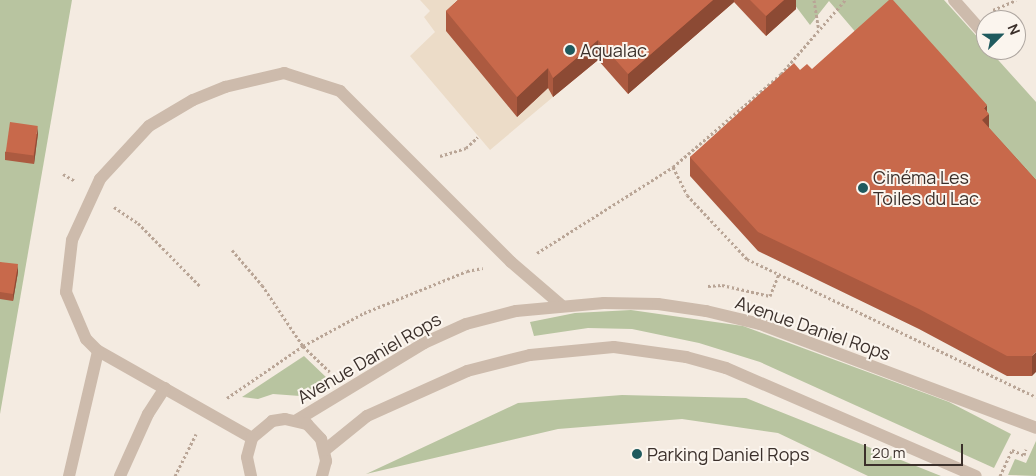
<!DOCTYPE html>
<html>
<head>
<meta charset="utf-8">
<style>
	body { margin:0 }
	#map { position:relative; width:1036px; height:476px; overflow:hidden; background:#f4ebe1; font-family:Manrope,sans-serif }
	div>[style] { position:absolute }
	.green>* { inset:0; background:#b8c4a0 }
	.plaza>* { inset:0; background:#ecdcc8 }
	.path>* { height:3px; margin-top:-1.5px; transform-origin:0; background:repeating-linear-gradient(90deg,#b9a596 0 2.5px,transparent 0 5px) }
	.service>* { height:12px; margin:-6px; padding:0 6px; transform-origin:6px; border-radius:6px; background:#cdbbac }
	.minor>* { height:12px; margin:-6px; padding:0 6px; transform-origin:6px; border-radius:6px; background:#cdbbac }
	.wall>* { inset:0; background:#ac5a40 }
	.shaded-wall>* { inset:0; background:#8c4a34 }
	.building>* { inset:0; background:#c8694b; transform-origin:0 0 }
	.dots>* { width:14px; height:14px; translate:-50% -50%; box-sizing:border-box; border:2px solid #fbf5ee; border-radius:50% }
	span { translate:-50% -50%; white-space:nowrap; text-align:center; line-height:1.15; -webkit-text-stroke:4px #fbf5ee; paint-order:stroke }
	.poi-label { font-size:18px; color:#3b302b }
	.left { translate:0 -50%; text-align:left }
	.street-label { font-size:18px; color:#3b302b }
	.north { position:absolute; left:976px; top:10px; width:50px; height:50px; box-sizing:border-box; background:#fbf5ee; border:1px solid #aea6a0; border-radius:50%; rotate:67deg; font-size:14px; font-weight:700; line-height:20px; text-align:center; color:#3b302b }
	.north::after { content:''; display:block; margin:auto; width:18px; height:22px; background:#1f5a5e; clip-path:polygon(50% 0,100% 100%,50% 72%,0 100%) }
	.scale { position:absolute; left:864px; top:444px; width:99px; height:22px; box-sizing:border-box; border:2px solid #3b302b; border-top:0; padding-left:6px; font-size:15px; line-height:18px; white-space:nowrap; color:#3b302b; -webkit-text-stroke:4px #fbf5ee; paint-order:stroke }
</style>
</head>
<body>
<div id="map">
	<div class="green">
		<i style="clip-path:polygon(0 0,72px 0,0 414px)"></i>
		<i style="clip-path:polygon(791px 0,944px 0,1036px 102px,1036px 196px,864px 42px,829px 1px,810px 25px)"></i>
		<i style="clip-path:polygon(631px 310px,743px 326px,949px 402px,1011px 434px,994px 468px,760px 362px,699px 343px,632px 329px,588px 328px,534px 336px,530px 322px,575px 313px)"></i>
		<i style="clip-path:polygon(304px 356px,328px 379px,300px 396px,273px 394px,258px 399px,242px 397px)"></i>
		<i style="clip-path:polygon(622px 395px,746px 398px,941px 476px,868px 476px,778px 433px,682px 419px,558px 429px,366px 474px,518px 403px)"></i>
		<i style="clip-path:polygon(1036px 441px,1036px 476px,1008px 475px,1015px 459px,1026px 463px)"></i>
	</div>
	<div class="plaza">
		<i style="clip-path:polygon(420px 0,462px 0,517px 117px,548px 88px,553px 97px,490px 150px,410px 56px,435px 32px,424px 17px,430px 11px)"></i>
	</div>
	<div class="path">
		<i style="left:814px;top:0;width:30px;rotate:81deg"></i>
		<i style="left:993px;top:10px;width:25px;rotate:-23deg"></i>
		<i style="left:440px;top:156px;width:27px;rotate:-17deg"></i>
		<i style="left:466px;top:148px;width:16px;rotate:-43deg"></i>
		<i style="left:673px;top:167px;width:31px;rotate:63deg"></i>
		<i style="left:687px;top:195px;width:88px;rotate:46.8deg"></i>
		<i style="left:747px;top:259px;width:320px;rotate:25.5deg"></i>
		<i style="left:63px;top:174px;width:14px;rotate:30deg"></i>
		<i style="left:114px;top:207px;width:29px;rotate:34deg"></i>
		<i style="left:138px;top:223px;width:88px;rotate:45.5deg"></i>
		<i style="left:232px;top:250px;width:46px;rotate:49.4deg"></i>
		<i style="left:262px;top:285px;width:73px;rotate:56.1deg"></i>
		<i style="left:303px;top:346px;width:37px;rotate:44deg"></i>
		<i style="left:537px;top:253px;width:161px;rotate:-32.3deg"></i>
		<i style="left:673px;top:167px;width:143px;rotate:-40.7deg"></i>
		<i style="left:781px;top:74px;width:98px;rotate:-49.1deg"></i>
		<i style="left:708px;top:286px;width:14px;rotate:-4deg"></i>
		<i style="left:722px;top:285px;width:49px;rotate:12.9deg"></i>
		<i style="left:770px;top:296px;width:24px;rotate:-68deg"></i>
		<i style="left:227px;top:398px;width:92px;rotate:-34.4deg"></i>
		<i style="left:303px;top:346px;width:69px;rotate:-28.4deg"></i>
		<i style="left:364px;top:313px;width:111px;rotate:-22.2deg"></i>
		<i style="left:467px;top:271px;width:16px;rotate:-11deg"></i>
		<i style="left:175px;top:476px;width:47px;rotate:-63.4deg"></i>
		<i style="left:1000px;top:476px;width:29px;rotate:-65deg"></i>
		<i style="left:1012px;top:450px;width:13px;rotate:23deg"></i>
		<i style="left:1024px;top:455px;width:6px;rotate:-72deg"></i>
	</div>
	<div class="service">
		<i style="left:954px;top:0;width:48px;rotate:48.4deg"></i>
		<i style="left:252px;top:438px;width:177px;rotate:-150.5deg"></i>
		<i style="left:98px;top:351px;width:17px;rotate:-135deg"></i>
		<i style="left:86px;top:339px;width:51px;rotate:-113.1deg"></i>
		<i style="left:66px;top:292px;width:52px;rotate:-83.4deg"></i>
		<i style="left:72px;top:240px;width:67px;rotate:-65.3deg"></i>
		<i style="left:100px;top:179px;width:72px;rotate:-47.2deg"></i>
		<i style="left:149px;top:126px;width:51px;rotate:-30.6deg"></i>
		<i style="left:193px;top:100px;width:35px;rotate:-22deg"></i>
		<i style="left:225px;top:87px;width:61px;rotate:-13.3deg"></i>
		<i style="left:284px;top:73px;width:59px;rotate:17.8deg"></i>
		<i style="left:340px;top:91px;width:242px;rotate:45deg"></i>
		<i style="left:511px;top:262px;width:66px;rotate:40.7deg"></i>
		<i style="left:69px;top:476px;width:128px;rotate:-76.9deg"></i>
		<i style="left:120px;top:476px;width:68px;rotate:-65.7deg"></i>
		<i style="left:148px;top:414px;width:31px;rotate:-57deg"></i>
	</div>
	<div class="minor">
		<i style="left:297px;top:420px;width:149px;rotate:-31.2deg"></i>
		<i style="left:424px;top:343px;width:46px;rotate:-24.3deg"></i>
		<i style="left:466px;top:324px;width:52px;rotate:-14.6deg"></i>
		<i style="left:516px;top:311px;width:88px;rotate:-5.2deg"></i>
		<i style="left:604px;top:303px;width:54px;rotate:1.1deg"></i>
		<i style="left:658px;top:304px;width:49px;rotate:8.3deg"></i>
		<i style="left:706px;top:311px;width:56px;rotate:13.5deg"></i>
		<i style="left:760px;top:324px;width:295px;rotate:20.6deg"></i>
		<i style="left:325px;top:450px;width:54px;rotate:-39deg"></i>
		<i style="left:367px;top:416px;width:110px;rotate:-24.2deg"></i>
		<i style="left:467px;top:371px;width:65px;rotate:-14.3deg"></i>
		<i style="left:530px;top:355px;width:84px;rotate:-5.4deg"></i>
		<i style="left:614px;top:347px;width:73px;rotate:7.9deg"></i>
		<i style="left:686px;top:357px;width:41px;rotate:15.4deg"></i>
		<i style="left:726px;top:368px;width:272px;rotate:23.4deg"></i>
		<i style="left:251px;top:476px;width:19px;rotate:-102deg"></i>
		<i style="left:247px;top:457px;width:20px;rotate:-75deg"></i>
		<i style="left:252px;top:438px;width:26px;rotate:-40deg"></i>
		<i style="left:272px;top:421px;width:13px;rotate:-9deg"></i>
		<i style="left:285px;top:419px;width:23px;rotate:13deg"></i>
		<i style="left:307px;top:424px;width:21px;rotate:47deg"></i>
		<i style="left:321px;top:439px;width:23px;rotate:77deg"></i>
		<i style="left:326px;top:461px;width:16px;rotate:105deg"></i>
	</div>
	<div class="wall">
		<i style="clip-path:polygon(458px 0,796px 0,796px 9px,766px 36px,734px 2px,628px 94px,598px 60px,553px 97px,548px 88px,517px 117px,446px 31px,446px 11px)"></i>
		<i style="clip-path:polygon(812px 69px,987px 112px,989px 128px,1036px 180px,1032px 376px,1007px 376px,919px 329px,758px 251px,690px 176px,690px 157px,800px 70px)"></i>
		<i style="clip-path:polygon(38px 133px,34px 164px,5px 160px,5px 152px)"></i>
		<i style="clip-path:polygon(0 262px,18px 272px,13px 301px,0 299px)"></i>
	</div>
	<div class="shaded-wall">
		<i style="clip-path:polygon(713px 0,734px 0,734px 2px,628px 94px,628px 74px)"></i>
		<i style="clip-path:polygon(784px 0,796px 0,796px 9px,766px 36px,766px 16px)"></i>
		<i style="clip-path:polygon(598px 40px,598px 60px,553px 97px,553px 78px)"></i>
		<i style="clip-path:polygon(548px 68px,548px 88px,517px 117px,517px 97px)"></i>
		<i style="clip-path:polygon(987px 105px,987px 115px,989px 114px,989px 133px,982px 120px,984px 108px)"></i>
		<i style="clip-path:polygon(38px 126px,38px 133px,34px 164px,34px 156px)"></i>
		<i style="clip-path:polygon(18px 264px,18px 272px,13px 301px,13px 294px)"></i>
		<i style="clip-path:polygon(1036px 352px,1036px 372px,1032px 376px,1032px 356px)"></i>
	</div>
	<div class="building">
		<i style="clip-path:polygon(458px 0,713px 0,628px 74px,598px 40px,553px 78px,548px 68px,517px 97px,446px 11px)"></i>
		<i style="clip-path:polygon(750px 0,784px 0,766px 16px)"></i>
		<i style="clip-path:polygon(889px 0,893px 0,987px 105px,984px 108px,989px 114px,982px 120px,1036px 180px,1036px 352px,1032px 356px,1007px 356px,919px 309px,758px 232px,690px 157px,794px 63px,800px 70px,807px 64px,812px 69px)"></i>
		<i style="left:10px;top:122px;width:28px;height:30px;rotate:8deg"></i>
		<i style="clip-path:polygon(0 262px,18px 264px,13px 294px,0 292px)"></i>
	</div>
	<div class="dots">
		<i style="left:570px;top:50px;background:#1f5a5e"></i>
		<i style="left:863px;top:188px;background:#1f5a5e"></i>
		<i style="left:637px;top:454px;background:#1f5a5e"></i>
	</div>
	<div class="poi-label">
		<span class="left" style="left:580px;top:50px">Aqualac</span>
		<span class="left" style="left:873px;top:188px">Cinéma Les<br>Toiles du Lac</span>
		<span class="left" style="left:647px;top:454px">Parking Daniel Rops</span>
	</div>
	<div class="street-label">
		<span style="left:813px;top:328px;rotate:19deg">Avenue Daniel Rops</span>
		<span style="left:369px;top:358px;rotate:-30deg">Avenue Daniel Rops</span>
	</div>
	<div class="north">N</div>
	<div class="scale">20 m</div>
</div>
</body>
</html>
